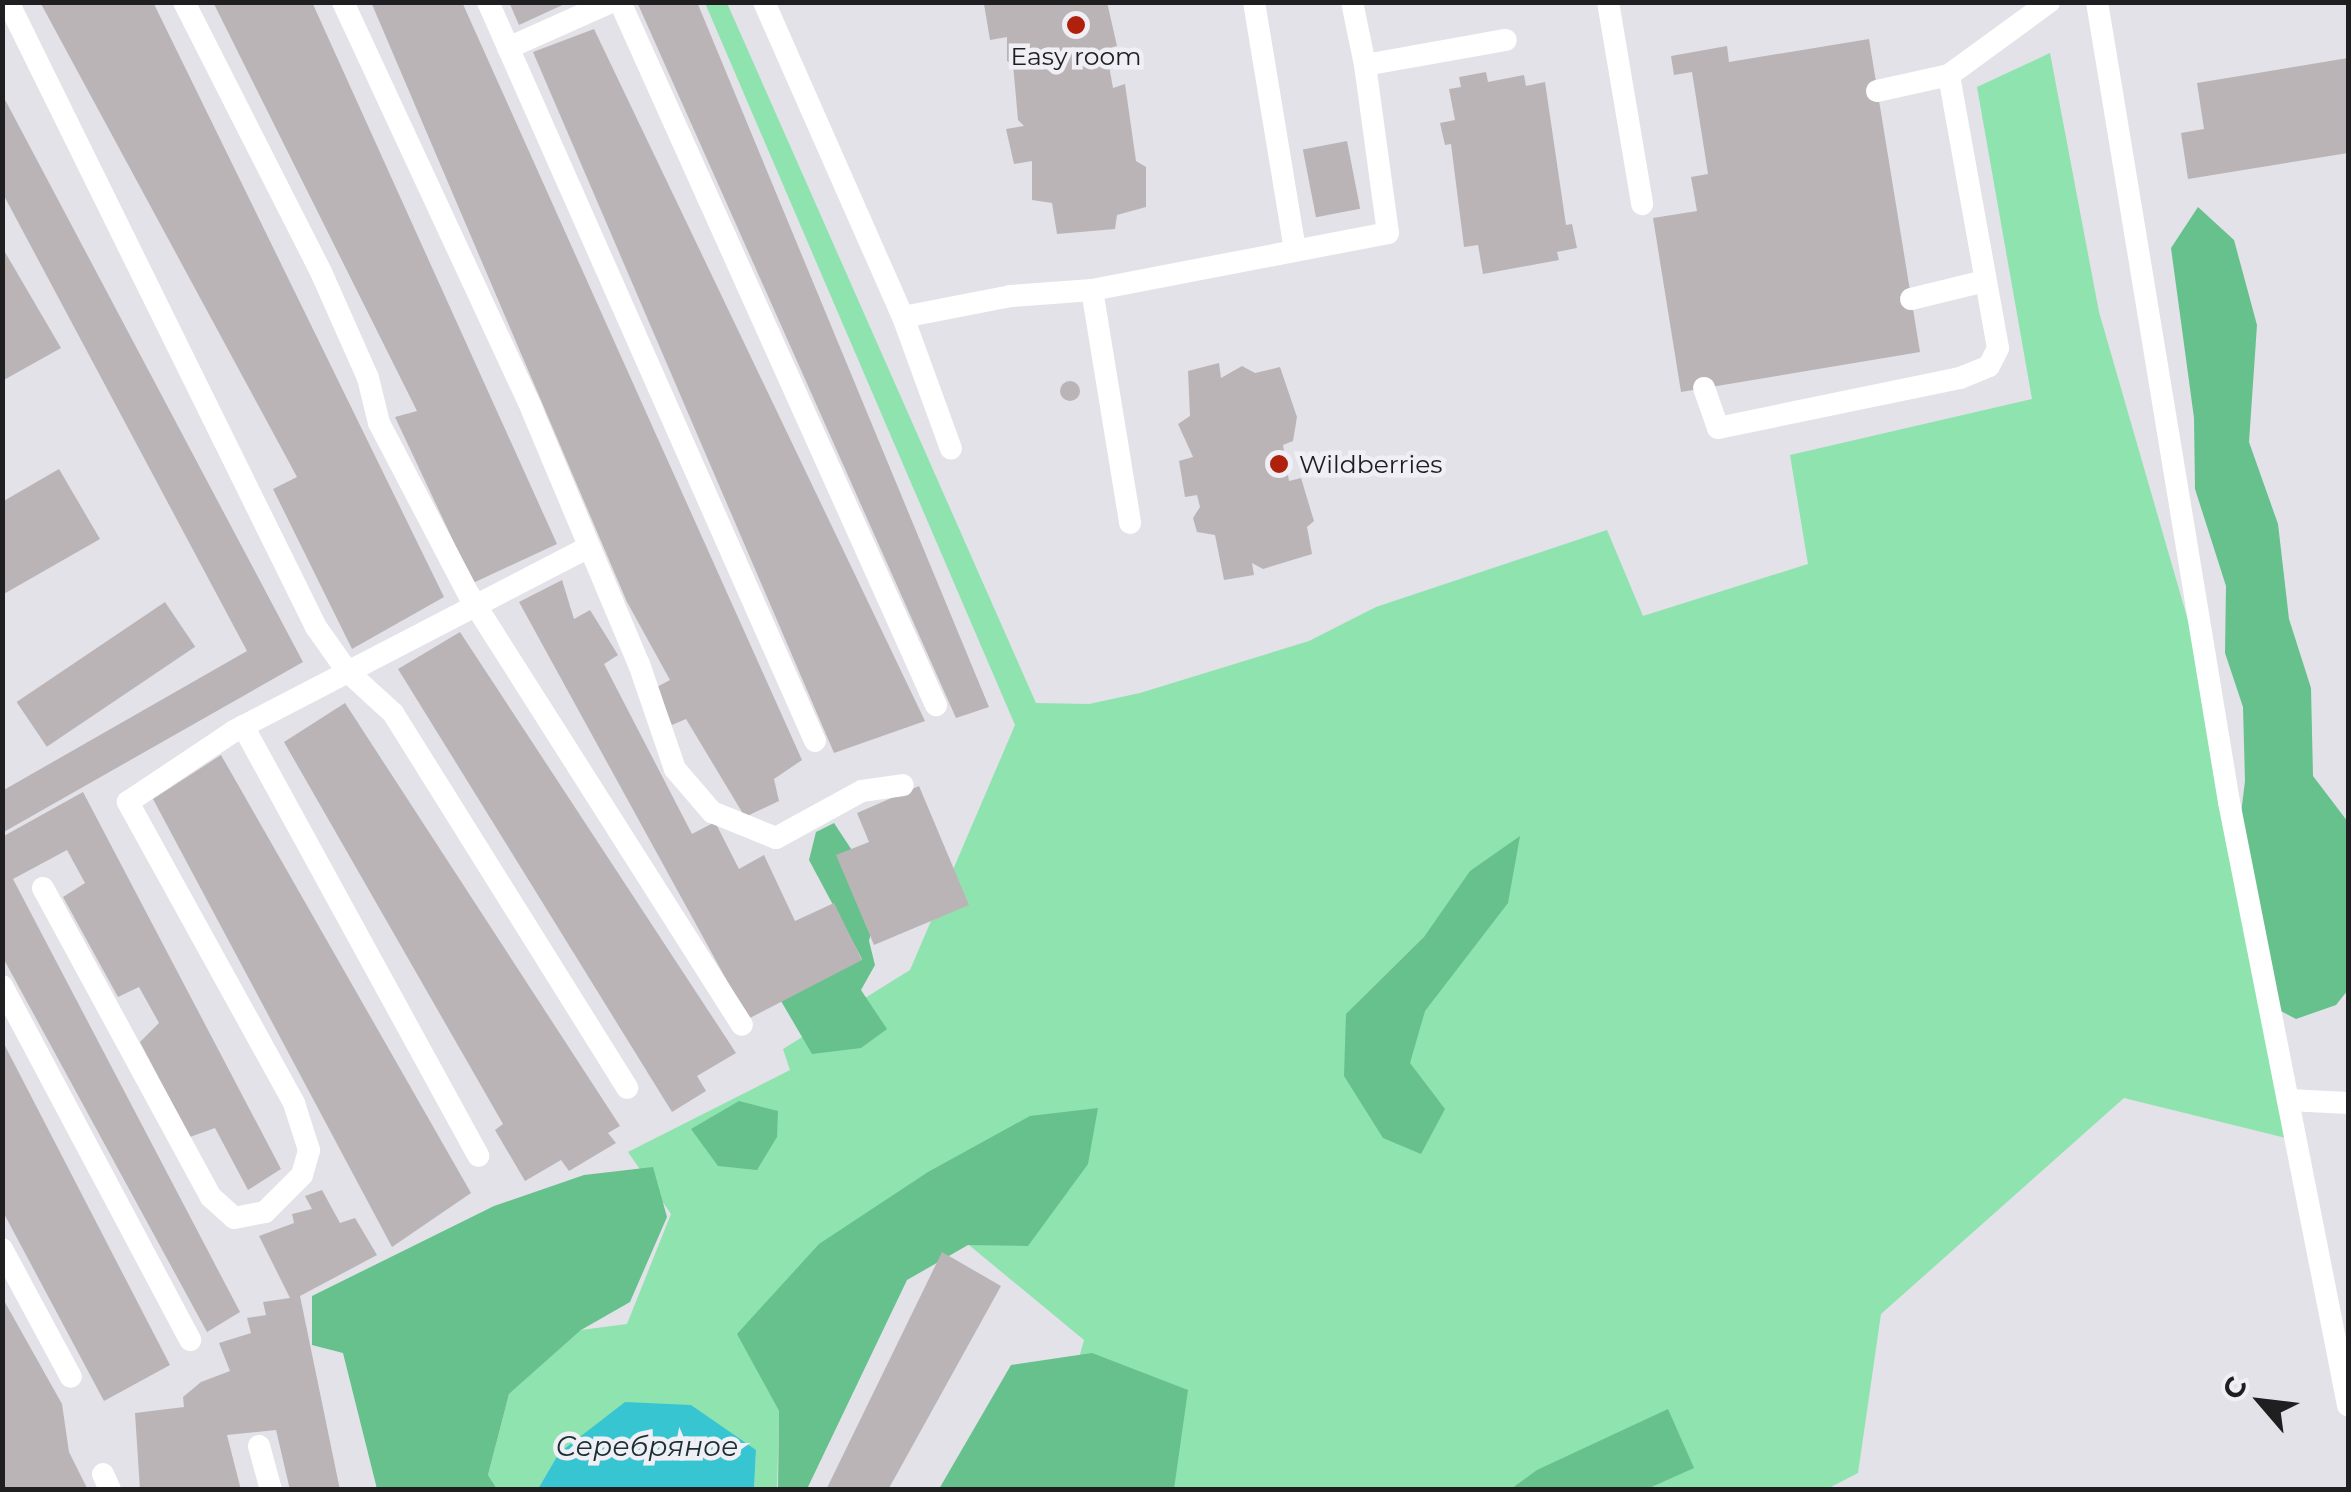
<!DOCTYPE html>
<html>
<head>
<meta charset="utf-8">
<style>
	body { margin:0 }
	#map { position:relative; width:2351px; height:1492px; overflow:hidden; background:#e2e2e8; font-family:Montserrat,sans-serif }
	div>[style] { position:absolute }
	.green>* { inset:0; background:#8ee3af }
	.forest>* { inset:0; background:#66c18c }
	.water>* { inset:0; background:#37c5d1 }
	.building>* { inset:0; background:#bbb4b6; transform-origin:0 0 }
	.round { border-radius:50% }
	.service>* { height:22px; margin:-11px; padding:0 11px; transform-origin:11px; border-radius:11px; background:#fff }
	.dots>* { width:28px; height:28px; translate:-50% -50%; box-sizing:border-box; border:5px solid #efeff5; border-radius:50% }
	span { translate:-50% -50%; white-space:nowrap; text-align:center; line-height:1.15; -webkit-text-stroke:9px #efeff5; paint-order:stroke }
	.poi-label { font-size:25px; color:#1f1f22 }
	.left { translate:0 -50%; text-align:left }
	.water-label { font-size:28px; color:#182f31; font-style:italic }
	.frame { position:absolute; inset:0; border:5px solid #1f1f22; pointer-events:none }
	.north { position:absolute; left:2211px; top:1352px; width:100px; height:100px; -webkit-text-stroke:8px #efeff5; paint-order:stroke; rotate:298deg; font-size:28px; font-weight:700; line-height:40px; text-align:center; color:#1f1f22 }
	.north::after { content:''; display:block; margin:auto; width:35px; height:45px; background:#1f1f22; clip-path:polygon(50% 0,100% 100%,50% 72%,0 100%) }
</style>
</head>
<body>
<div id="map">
	<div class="green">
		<i style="clip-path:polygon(705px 3px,727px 3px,1036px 703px,1089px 704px,1140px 693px,1309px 641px,1376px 607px,1607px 530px,1643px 616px,1808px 564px,1790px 455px,2032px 399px,1977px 87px,2050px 53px,2099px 312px,2232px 773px,2286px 1138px,2124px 1098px,1881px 1314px,1858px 1473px,1827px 1489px,1043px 1489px,1084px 1340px,935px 1217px,739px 1336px,779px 1411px,777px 1489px,754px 1489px,756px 1450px,559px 1453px,538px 1489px,497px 1489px,488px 1475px,509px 1394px,581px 1330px,627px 1324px,671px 1214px,628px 1152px,790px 1070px,783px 1049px,910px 970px,1015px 725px)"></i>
	</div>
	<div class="forest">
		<i style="clip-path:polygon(2198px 207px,2234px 240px,2257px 325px,2249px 442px,2278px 524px,2289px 619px,2311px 688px,2313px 776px,2348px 822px,2348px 990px,2336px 1005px,2296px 1019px,2271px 1006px,2235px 862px,2245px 781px,2243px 707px,2225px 653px,2226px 586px,2195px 489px,2194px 418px,2171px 248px)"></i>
		<i style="clip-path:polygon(834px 823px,861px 864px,877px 907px,869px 941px,875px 965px,861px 990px,887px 1029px,861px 1048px,812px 1054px,781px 1001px,862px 959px,809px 860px,816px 832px)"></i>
		<i style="clip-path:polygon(1520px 836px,1508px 903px,1425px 1011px,1410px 1063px,1445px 1109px,1421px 1154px,1383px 1138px,1344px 1076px,1346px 1014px,1424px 937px,1470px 871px)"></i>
		<i style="clip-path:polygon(739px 1101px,778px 1111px,777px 1137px,757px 1170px,718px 1166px,691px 1129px)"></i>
		<i style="clip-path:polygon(1098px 1108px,1088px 1164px,1028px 1246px,968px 1245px,907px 1280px,807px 1489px,778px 1489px,779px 1411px,737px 1334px,819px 1244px,928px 1172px,1030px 1116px)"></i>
		<i style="clip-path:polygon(653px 1167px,667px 1217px,630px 1302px,581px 1330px,509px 1394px,488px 1475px,497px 1489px,377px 1489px,343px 1353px,312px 1345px,312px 1296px,494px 1206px,584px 1175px)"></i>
		<i style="clip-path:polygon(1092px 1353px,1188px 1390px,1174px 1489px,939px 1489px,1011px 1365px)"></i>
		<i style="clip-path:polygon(1668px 1409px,1694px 1468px,1647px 1489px,1511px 1489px,1537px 1470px)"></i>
	</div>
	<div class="water">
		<i style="clip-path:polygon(625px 1402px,691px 1405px,756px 1450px,754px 1489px,538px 1489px,559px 1453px)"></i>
	</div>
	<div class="building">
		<i style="clip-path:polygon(40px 2px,153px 2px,444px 597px,352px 649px,273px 489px,297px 477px)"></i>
		<i style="clip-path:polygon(213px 2px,312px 2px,557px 544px,473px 583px,395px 417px,417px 411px)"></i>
		<i style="clip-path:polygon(371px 2px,462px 2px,802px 760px,774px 779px,779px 801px,745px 817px,686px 719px,672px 725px,655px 688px,670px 680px,627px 602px)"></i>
		<i style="clip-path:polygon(509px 2px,569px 2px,519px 25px)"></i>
		<i style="clip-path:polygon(637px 2px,697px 2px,989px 707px,956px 718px)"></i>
		<i style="clip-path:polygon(1107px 2px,1117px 46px,1106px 49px,1113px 88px,1125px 84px,1136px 161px,1146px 167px,1146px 207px,1117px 215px,1115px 229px,1057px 234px,1052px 203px,1032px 200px,1032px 161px,1014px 164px,1006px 129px,1024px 126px,1018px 120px,1013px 64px,1007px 61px,1007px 37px,990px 40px,984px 4px)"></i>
		<i style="clip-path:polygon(594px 29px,925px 721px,834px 753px,533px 52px)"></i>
		<i style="clip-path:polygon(1869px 39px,1920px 352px,1681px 392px,1653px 218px,1697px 211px,1691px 177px,1708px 174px,1692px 72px,1674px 75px,1671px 56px,1727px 46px,1729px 62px)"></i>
		<i style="clip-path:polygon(2348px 58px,2348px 153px,2188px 179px,2181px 133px,2204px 129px,2197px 83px)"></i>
		<i style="clip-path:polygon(1486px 72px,1488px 82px,1524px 75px,1526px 86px,1545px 82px,1566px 225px,1572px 224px,1577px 248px,1557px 252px,1559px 260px,1483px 274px,1478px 245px,1464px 247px,1451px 144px,1445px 145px,1440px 123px,1455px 120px,1449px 89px,1461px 87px,1459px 77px)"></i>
		<i style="clip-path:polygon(2px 94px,303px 662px,2px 833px,2px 791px,247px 651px,2px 192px)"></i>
		<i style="left:1347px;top:141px;width:69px;height:45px;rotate:79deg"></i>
		<i style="clip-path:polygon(2px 247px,61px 348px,2px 381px)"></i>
		<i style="clip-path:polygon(1219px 363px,1221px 378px,1242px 366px,1255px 373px,1280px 367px,1297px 417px,1293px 441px,1283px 445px,1289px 481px,1301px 478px,1314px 521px,1307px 527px,1312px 554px,1263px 569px,1252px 563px,1254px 575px,1224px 580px,1215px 535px,1197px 532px,1193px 518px,1200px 507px,1197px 495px,1185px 497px,1179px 461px,1193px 457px,1178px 424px,1190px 416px,1188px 371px)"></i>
		<i class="round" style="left:1060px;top:381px;width:20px;height:20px"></i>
		<i style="clip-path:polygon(59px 469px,100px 539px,2px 595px,2px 502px)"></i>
		<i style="clip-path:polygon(562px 580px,574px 619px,590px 610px,618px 655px,604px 664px,692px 834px,715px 822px,739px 869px,764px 855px,795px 921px,834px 903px,862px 960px,748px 1019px,519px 602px)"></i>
		<i style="left:165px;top:602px;width:54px;height:179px;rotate:56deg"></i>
		<i style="clip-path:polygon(460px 632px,736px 1053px,697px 1076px,706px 1091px,672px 1112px,398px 669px)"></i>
		<i style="clip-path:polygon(345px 703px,620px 1126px,608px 1133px,616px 1143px,569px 1171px,561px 1160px,525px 1181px,495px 1130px,503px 1124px,284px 742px)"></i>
		<i style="clip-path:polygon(221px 755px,471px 1193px,392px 1247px,153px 799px)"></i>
		<i style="clip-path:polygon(919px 786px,969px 905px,874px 945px,836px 855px,869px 842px,857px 813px)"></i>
		<i style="clip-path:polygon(83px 792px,281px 1169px,248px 1190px,215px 1128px,190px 1137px,140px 1042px,159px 1023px,139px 987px,118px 997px,63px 897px,85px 883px,67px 850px,13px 879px,240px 1312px,207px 1332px,2px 956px,2px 837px)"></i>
		<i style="clip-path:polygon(2px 1040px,170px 1365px,104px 1401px,2px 1210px)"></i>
		<i style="clip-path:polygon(322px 1190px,340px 1223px,355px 1218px,377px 1255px,300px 1296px,340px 1490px,290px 1490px,276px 1430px,227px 1435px,241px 1490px,140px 1490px,135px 1413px,184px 1407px,183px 1397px,201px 1382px,230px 1371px,219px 1343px,251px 1333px,247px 1318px,266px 1315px,263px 1302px,290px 1298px,259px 1236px,294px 1223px,292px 1214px,312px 1209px,305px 1196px)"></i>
		<i style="clip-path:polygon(942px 1252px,1001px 1286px,888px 1490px,826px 1490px)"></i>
		<i style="clip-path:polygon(2px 1297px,62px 1404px,69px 1452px,88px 1490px,2px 1490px)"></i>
	</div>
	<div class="service">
		<i style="left:8px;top:2px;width:697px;rotate:63.77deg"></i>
		<i style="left:316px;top:627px;width:54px;rotate:54.8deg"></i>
		<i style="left:347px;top:671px;width:62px;rotate:42.4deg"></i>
		<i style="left:393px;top:713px;width:442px;rotate:58deg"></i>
		<i style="left:184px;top:2px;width:303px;rotate:63.1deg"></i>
		<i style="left:321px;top:272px;width:116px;rotate:66.1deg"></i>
		<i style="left:368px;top:378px;width:46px;rotate:76.3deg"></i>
		<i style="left:379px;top:423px;width:194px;rotate:62.4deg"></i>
		<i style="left:469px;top:595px;width:509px;rotate:57.59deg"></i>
		<i style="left:343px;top:2px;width:450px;rotate:65.1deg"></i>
		<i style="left:532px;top:410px;width:276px;rotate:67.2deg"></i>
		<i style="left:639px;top:664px;width:111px;rotate:71.1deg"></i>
		<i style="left:675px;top:769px;width:57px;rotate:49.3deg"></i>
		<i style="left:712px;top:812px;width:69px;rotate:22.1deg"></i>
		<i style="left:776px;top:838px;width:98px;rotate:-28.7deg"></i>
		<i style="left:862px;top:791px;width:41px;rotate:-8.3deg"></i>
		<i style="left:488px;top:2px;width:808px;rotate:66.13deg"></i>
		<i style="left:620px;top:2px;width:771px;rotate:65.8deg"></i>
		<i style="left:764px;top:2px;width:344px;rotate:66.2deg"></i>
		<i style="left:903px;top:317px;width:110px;rotate:-11deg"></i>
		<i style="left:1011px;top:296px;width:81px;rotate:-4.2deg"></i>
		<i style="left:1092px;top:290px;width:301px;rotate:-10.9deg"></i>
		<i style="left:1388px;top:233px;width:170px;rotate:-97.8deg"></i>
		<i style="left:1365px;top:65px;width:143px;rotate:-10.1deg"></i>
		<i style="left:1254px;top:2px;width:252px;rotate:80.6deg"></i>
		<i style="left:1352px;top:2px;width:64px;rotate:78.3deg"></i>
		<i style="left:1608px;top:2px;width:205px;rotate:80.4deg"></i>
		<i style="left:2097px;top:2px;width:811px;rotate:80.63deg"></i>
		<i style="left:2229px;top:802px;width:615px;rotate:78.84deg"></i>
		<i style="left:508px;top:48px;width:113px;rotate:-24.1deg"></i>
		<i style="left:1877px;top:91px;width:74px;rotate:-12.5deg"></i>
		<i style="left:1092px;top:290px;width:236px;rotate:80.7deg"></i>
		<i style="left:1911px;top:299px;width:76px;rotate:-13.7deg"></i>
		<i style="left:903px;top:317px;width:140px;rotate:70deg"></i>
		<i style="left:1704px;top:388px;width:42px;rotate:70.7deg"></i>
		<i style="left:1718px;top:428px;width:247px;rotate:-11.7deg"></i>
		<i style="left:1960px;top:378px;width:31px;rotate:-22deg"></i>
		<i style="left:1989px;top:366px;width:20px;rotate:-63deg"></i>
		<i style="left:1998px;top:348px;width:277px;rotate:-100.2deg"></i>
		<i style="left:1949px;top:75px;width:124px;rotate:-36.1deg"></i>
		<i style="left:243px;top:726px;width:490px;rotate:61.3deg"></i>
		<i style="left:43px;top:888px;width:352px;rotate:61.5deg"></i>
		<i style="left:211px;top:1197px;width:31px;rotate:42deg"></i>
		<i style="left:234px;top:1218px;width:32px;rotate:-11deg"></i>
		<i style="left:265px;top:1212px;width:52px;rotate:-45deg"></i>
		<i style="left:302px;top:1175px;width:26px;rotate:-74deg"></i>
		<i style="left:309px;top:1150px;width:49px;rotate:-107.7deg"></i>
		<i style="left:294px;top:1103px;width:344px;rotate:-118.9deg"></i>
		<i style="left:128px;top:802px;width:128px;rotate:-33.8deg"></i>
		<i style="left:234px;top:731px;width:398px;rotate:-27.4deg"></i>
		<i style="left:2px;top:986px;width:401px;rotate:62deg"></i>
		<i style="left:2289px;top:1100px;width:59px;rotate:2.9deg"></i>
		<i style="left:2px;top:1249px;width:145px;rotate:61.7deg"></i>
		<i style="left:259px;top:1446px;width:46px;rotate:74.7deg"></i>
		<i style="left:103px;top:1474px;width:17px;rotate:66deg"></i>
	</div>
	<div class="dots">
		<i style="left:1076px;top:25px;background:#af210d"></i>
		<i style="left:1279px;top:464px;background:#af210d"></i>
	</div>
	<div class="poi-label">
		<span style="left:1076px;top:56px">Easy room</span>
		<span class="left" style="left:1299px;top:464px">Wildberries</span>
	</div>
	<div class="water-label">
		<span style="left:647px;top:1446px">Серебряное</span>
	</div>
	<div class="frame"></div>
	<div class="north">С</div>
</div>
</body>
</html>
